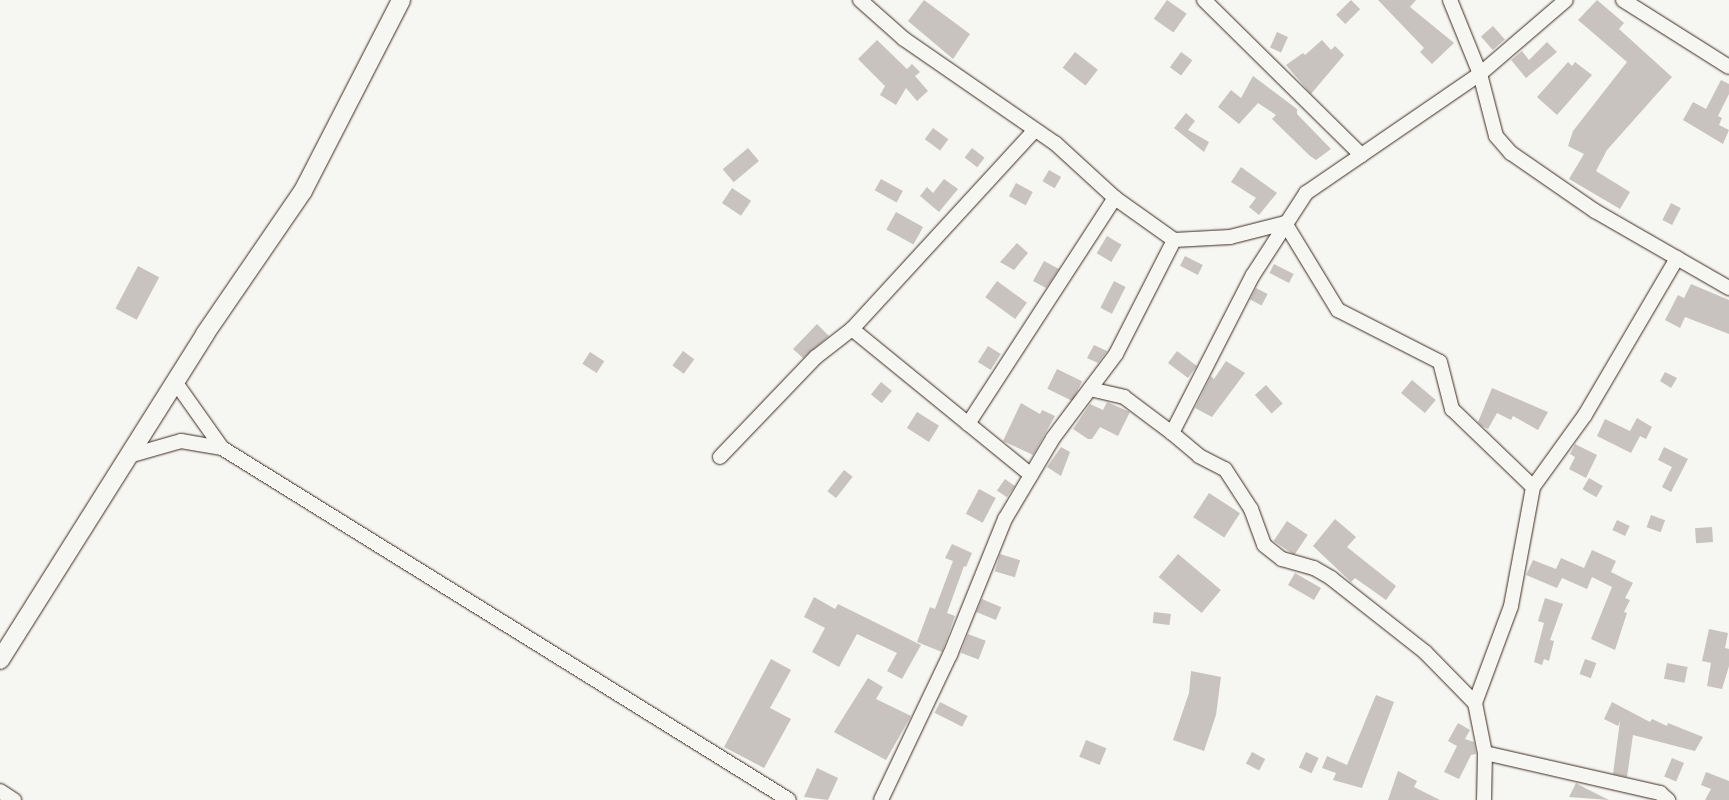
<!DOCTYPE html>
<html>
<head>
<meta charset="utf-8">
<style>
	body { margin:0 }
	#map { position:relative; width:1729px; height:800px; overflow:hidden; background:#f6f6f2; font-family:"Balsamiq Sans",sans-serif }
	div>[style] { position:absolute }
	.building>* { inset:0; background:#c8c3be; transform-origin:0 0 }
	.roads { filter:drop-shadow(0 0 1px #3b2a1e) drop-shadow(0 0 1px #3b2a1e) }
	.minor>* { height:14px; margin:-7px; padding:0 7px; transform-origin:7px; border-radius:7px; background:#f6f6f2 }
	.tertiary>* { height:18px; margin:-9px; padding:0 9px; transform-origin:9px; border-radius:9px; background:#f6f6f2 }
	span { translate:-50% -50%; white-space:nowrap; text-align:center; line-height:1.15; -webkit-text-stroke:3px #f6f6f2; paint-order:stroke }
</style>
</head>
<body>
<div id="map">
	<div class="building">
		<i style="clip-path:polygon(924px 0,970px 34px,953px 59px,908px 21px)"></i>
		<i style="left:1167px;top:0;width:24px;height:23px;rotate:35deg"></i>
		<i style="left:1351px;top:0;width:13px;height:21px;rotate:45deg"></i>
		<i style="clip-path:polygon(1378px 0,1416px 0,1410px 7px,1454px 43px,1432px 64px,1420px 52px,1424px 48px)"></i>
		<i style="clip-path:polygon(1597px 0,1624px 23px,1619px 29px,1672px 77px,1607px 150px,1596px 171px,1630px 192px,1620px 209px,1569px 179px,1584px 154px,1568px 146px,1573px 131px,1627px 62px,1578px 20px)"></i>
		<i style="left:1493px;top:26px;width:18px;height:16px;rotate:49deg"></i>
		<i style="left:1277px;top:32px;width:12px;height:17px;rotate:24deg"></i>
		<i style="clip-path:polygon(877px 40px,907px 69px,912px 64px,920px 72px,915px 76px,928px 91px,917px 101px,906px 88px,896px 105px,880px 95px,885px 86px,858px 59px)"></i>
		<i style="clip-path:polygon(1322px 40px,1331px 50px,1335px 46px,1344px 55px,1311px 94px,1286px 65px,1303px 53px,1305px 55px)"></i>
		<i style="clip-path:polygon(1547px 42px,1557px 52px,1526px 78px,1511px 60px,1522px 51px,1529px 60px)"></i>
		<i style="left:1075px;top:52px;width:29px;height:20px;rotate:38deg"></i>
		<i style="left:1181px;top:52px;width:14px;height:19px;rotate:36deg"></i>
		<i style="clip-path:polygon(1568px 62px,1572px 66px,1575px 62px,1592px 75px,1557px 115px,1537px 97px)"></i>
		<i style="clip-path:polygon(1253px 76px,1297px 109px,1297px 114px,1331px 149px,1316px 160px,1310px 156px,1272px 119px,1276px 115px,1258px 103px,1239px 124px,1218px 107px,1231px 90px,1241px 98px)"></i>
		<i style="clip-path:polygon(1721px 80px,1729px 84px,1729px 94px,1718px 116px,1722px 118px,1719px 125px,1729px 130px,1723px 144px,1683px 120px,1693px 102px,1706px 109px)"></i>
		<i style="clip-path:polygon(1186px 113px,1195px 121px,1188px 130px,1209px 142px,1204px 152px,1174px 128px)"></i>
		<i style="left:933px;top:128px;width:19px;height:14px;rotate:36deg"></i>
		<i style="left:748px;top:148px;width:17px;height:33px;rotate:50deg"></i>
		<i style="left:972px;top:148px;width:16px;height:12px;rotate:38deg"></i>
		<i style="clip-path:polygon(1241px 167px,1277px 193px,1259px 215px,1249px 207px,1256px 198px,1231px 182px)"></i>
		<i style="left:1049px;top:170px;width:14px;height:13px;rotate:30deg"></i>
		<i style="left:881px;top:179px;width:25px;height:13px;rotate:29deg"></i>
		<i style="clip-path:polygon(944px 179px,958px 189px,939px 212px,920px 196px,927px 187px,933px 193px)"></i>
		<i style="left:1016px;top:183px;width:19px;height:15px;rotate:28deg"></i>
		<i style="left:732px;top:188px;width:23px;height:18px;rotate:34deg"></i>
		<i style="left:1671px;top:203px;width:11px;height:19px;rotate:27deg"></i>
		<i style="left:896px;top:212px;width:31px;height:20px;rotate:29deg"></i>
		<i style="left:1107px;top:236px;width:17px;height:20px;rotate:31deg"></i>
		<i style="clip-path:polygon(1017px 243px,1028px 253px,1014px 270px,1000px 262px)"></i>
		<i style="left:1185px;top:256px;width:20px;height:11px;rotate:27deg"></i>
		<i style="clip-path:polygon(1044px 261px,1059px 269px,1046px 288px,1033px 281px)"></i>
		<i style="left:1274px;top:264px;width:22px;height:10px;rotate:27deg"></i>
		<i style="left:138px;top:266px;width:24px;height:48px;rotate:28deg"></i>
		<i style="left:997px;top:281px;width:37px;height:20px;rotate:36deg"></i>
		<i style="left:1114px;top:281px;width:13px;height:30px;rotate:27deg"></i>
		<i style="clip-path:polygon(1691px 284px,1729px 300px,1729px 334px,1685px 317px,1680px 328px,1665px 320px,1678px 295px,1684px 298px)"></i>
		<i style="left:1256px;top:288px;width:13px;height:13px;rotate:27deg"></i>
		<i style="clip-path:polygon(817px 324px,829px 336px,803px 358px,793px 349px)"></i>
		<i style="clip-path:polygon(1094px 345px,1107px 351px,1098px 363px,1087px 358px)"></i>
		<i style="left:988px;top:346px;width:15px;height:19px;rotate:32deg"></i>
		<i style="left:683px;top:351px;width:14px;height:18px;rotate:36deg"></i>
		<i style="left:1177px;top:351px;width:25px;height:15px;rotate:37deg"></i>
		<i style="left:590px;top:352px;width:17px;height:14px;rotate:33deg"></i>
		<i style="clip-path:polygon(1226px 361px,1245px 373px,1212px 417px,1195px 408px,1211px 376px,1214px 379px)"></i>
		<i style="left:1057px;top:369px;width:28px;height:22px;rotate:26deg"></i>
		<i style="clip-path:polygon(1665px 372px,1677px 378px,1671px 388px,1660px 381px)"></i>
		<i style="left:1412px;top:380px;width:31px;height:17px;rotate:40deg"></i>
		<i style="left:881px;top:382px;width:14px;height:16px;rotate:39deg"></i>
		<i style="left:1266px;top:385px;width:25px;height:15px;rotate:48deg"></i>
		<i style="clip-path:polygon(1492px 388px,1548px 412px,1538px 430px,1513px 416px,1511px 420px,1497px 413px,1488px 429px,1482px 426px,1478px 422px)"></i>
		<i style="clip-path:polygon(1107px 402px,1130px 412px,1118px 436px,1100px 427px,1092px 439px,1088px 439px,1073px 429px,1090px 404px,1103px 410px)"></i>
		<i style="clip-path:polygon(1021px 403px,1040px 414px,1042px 410px,1055px 416px,1033px 455px,1003px 441px)"></i>
		<i style="left:917px;top:412px;width:26px;height:19px;rotate:32deg"></i>
		<i style="clip-path:polygon(1637px 418px,1652px 427px,1646px 439px,1640px 436px,1631px 453px,1597px 436px,1605px 419px,1630px 431px)"></i>
		<i style="clip-path:polygon(1575px 444px,1597px 455px,1586px 478px,1569px 469px,1575px 457px,1570px 454px)"></i>
		<i style="clip-path:polygon(1061px 447px,1070px 452px,1061px 476px,1047px 467px)"></i>
		<i style="clip-path:polygon(1664px 447px,1688px 459px,1671px 492px,1662px 487px,1672px 467px,1658px 460px)"></i>
		<i style="left:844px;top:470px;width:11px;height:27px;rotate:38deg"></i>
		<i style="left:1589px;top:478px;width:16px;height:13px;rotate:30deg"></i>
		<i style="left:1005px;top:479px;width:12px;height:14px;rotate:35deg"></i>
		<i style="left:979px;top:489px;width:19px;height:28px;rotate:28deg"></i>
		<i style="left:1209px;top:493px;width:37px;height:29px;rotate:33deg"></i>
		<i style="left:1651px;top:515px;width:15px;height:13px;rotate:20deg"></i>
		<i style="clip-path:polygon(1335px 519px,1356px 537px,1347px 547px,1396px 586px,1386px 600px,1355px 578px,1351px 582px,1313px 546px)"></i>
		<i style="left:1617px;top:520px;width:14px;height:11px;rotate:25deg"></i>
		<i style="left:1287px;top:521px;width:25px;height:24px;rotate:34deg"></i>
		<i style="left:1712px;top:527px;width:15px;height:17px;rotate:86deg"></i>
		<i style="clip-path:polygon(952px 544px,972px 553px,966px 567px,964px 566px,947px 613px,955px 616px,942px 652px,917px 642px,930px 607px,935px 609px,953px 561px,945px 558px)"></i>
		<i style="clip-path:polygon(1592px 550px,1616px 561px,1611px 572px,1633px 583px,1625px 598px,1630px 600px,1624px 612px,1627px 613px,1615px 650px,1591px 639px,1612px 587px,1592px 577px,1587px 589px,1562px 578px,1557px 588px,1526px 575px,1533px 560px,1556px 569px,1561px 558px,1584px 568px)"></i>
		<i style="left:1000px;top:554px;width:21px;height:18px;rotate:17deg"></i>
		<i style="left:1178px;top:554px;width:56px;height:30px;rotate:40deg"></i>
		<i style="left:1295px;top:573px;width:30px;height:14px;rotate:30deg"></i>
		<i style="clip-path:polygon(814px 597px,835px 609px,838px 604px,921px 645px,902px 679px,887px 671px,897px 653px,857px 634px,839px 667px,812px 652px,825px 628px,804px 617px)"></i>
		<i style="clip-path:polygon(1545px 598px,1563px 604px,1550px 640px,1554px 641px,1549px 661px,1544px 659px,1542px 665px,1534px 662px,1544px 623px,1538px 621px)"></i>
		<i style="left:982px;top:599px;width:21px;height:14px;rotate:23deg"></i>
		<i style="left:1154px;top:612px;width:17px;height:11px;rotate:7deg"></i>
		<i style="clip-path:polygon(1709px 629px,1728px 633px,1725px 648px,1729px 649px,1729px 666px,1722px 689px,1707px 686px,1711px 663px,1702px 661px)"></i>
		<i style="left:968px;top:634px;width:19px;height:20px;rotate:21deg"></i>
		<i style="clip-path:polygon(771px 659px,791px 670px,770px 708px,791px 719px,764px 768px,724px 747px)"></i>
		<i style="left:1585px;top:659px;width:12px;height:16px;rotate:20deg"></i>
		<i style="left:1667px;top:663px;width:21px;height:16px;rotate:11deg"></i>
		<i style="clip-path:polygon(1191px 671px,1221px 677px,1216px 715px,1204px 751px,1173px 740px,1189px 693px)"></i>
		<i style="clip-path:polygon(868px 678px,883px 687px,876px 699px,911px 716px,886px 760px,834px 732px)"></i>
		<i style="clip-path:polygon(1376px 695px,1394px 702px,1362px 788px,1333px 780px,1336px 773px,1322px 768px,1327px 756px,1347px 765px)"></i>
		<i style="left:940px;top:702px;width:31px;height:12px;rotate:27deg"></i>
		<i style="clip-path:polygon(1612px 702px,1650px 722px,1652px 719px,1667px 726px,1668px 723px,1703px 737px,1695px 751px,1633px 735px,1627px 777px,1613px 774px,1620px 721px,1618px 726px,1604px 719px)"></i>
		<i style="clip-path:polygon(1458px 723px,1470px 730px,1465px 739px,1474px 742px,1476px 754px,1471px 755px,1459px 779px,1444px 772px,1457px 746px,1448px 741px)"></i>
		<i style="left:1086px;top:740px;width:22px;height:18px;rotate:22deg"></i>
		<i style="left:1252px;top:752px;width:15px;height:13px;rotate:28deg"></i>
		<i style="left:1306px;top:752px;width:14px;height:17px;rotate:25deg"></i>
		<i style="left:1672px;top:758px;width:13px;height:20px;rotate:23deg"></i>
		<i style="clip-path:polygon(817px 768px,838px 778px,828px 800px,804px 797px)"></i>
		<i style="clip-path:polygon(1398px 771px,1417px 781px,1414px 787px,1440px 800px,1388px 800px)"></i>
		<i style="clip-path:polygon(1706px 772px,1729px 781px,1729px 800px,1705px 800px,1711px 789px,1701px 785px)"></i>
		<i style="clip-path:polygon(1576px 783px,1585px 788px,1609px 800px,1569px 797px)"></i>
	</div>
	<div class="roads">
		<div class="minor">
			<i style="left:860px;top:0;width:59px;rotate:41.6deg"></i>
			<i style="left:904px;top:39px;width:183px;rotate:34.6deg"></i>
			<i style="left:1055px;top:143px;width:81px;rotate:42.5deg"></i>
			<i style="left:1115px;top:198px;width:72px;rotate:35.4deg"></i>
			<i style="left:1204px;top:0;width:221px;rotate:44.6deg"></i>
			<i style="left:1450px;top:0;width:80px;rotate:67.9deg"></i>
			<i style="left:1480px;top:74px;width:64px;rotate:75.5deg"></i>
			<i style="left:1496px;top:136px;width:23px;rotate:49deg"></i>
			<i style="left:1511px;top:153px;width:102px;rotate:34.6deg"></i>
			<i style="left:1595px;top:211px;width:155px;rotate:29.9deg"></i>
			<i style="left:1623px;top:0;width:125px;rotate:32.3deg"></i>
			<i style="left:852px;top:329px;width:231px;rotate:39.2deg"></i>
			<i style="left:176px;top:383px;width:80px;rotate:54.7deg"></i>
			<i style="left:1090px;top:389px;width:35px;rotate:13deg"></i>
			<i style="left:1124px;top:397px;width:60px;rotate:36.9deg"></i>
			<i style="left:1172px;top:433px;width:178px;rotate:-62.9deg"></i>
			<i style="left:1253px;top:275px;width:98px;rotate:-57.1deg"></i>
			<i style="left:1306px;top:193px;width:211px;rotate:-34.4deg"></i>
			<i style="left:1480px;top:74px;width:113px;rotate:-40.7deg"></i>
			<i style="left:968px;top:424px;width:270px;rotate:-57deg"></i>
			<i style="left:1172px;top:433px;width:35px;rotate:40deg"></i>
			<i style="left:1199px;top:456px;width:29px;rotate:27deg"></i>
			<i style="left:1225px;top:469px;width:48px;rotate:57deg"></i>
			<i style="left:1251px;top:509px;width:38px;rotate:70deg"></i>
			<i style="left:1264px;top:545px;width:23px;rotate:38deg"></i>
			<i style="left:1282px;top:559px;width:33px;rotate:16deg"></i>
			<i style="left:1314px;top:568px;width:20px;rotate:30deg"></i>
			<i style="left:1331px;top:578px;width:120px;rotate:38.2deg"></i>
			<i style="left:1425px;top:652px;width:71px;rotate:45.6deg"></i>
			<i style="left:1475px;top:703px;width:51px;rotate:78.7deg"></i>
			<i style="left:1485px;top:753px;width:47px;rotate:91.2deg"></i>
			<i style="left:132px;top:455px;width:51px;rotate:-15.9deg"></i>
			<i style="left:181px;top:441px;width:42px;rotate:9.7deg"></i>
			<i style="left:222px;top:448px;width:667px;rotate:31.83deg"></i>
			<i style="left:720px;top:457px;width:139px;rotate:-46.2deg"></i>
			<i style="left:816px;top:357px;width:46px;rotate:-37.9deg"></i>
			<i style="left:852px;top:329px;width:270px;rotate:-47.4deg"></i>
			<i style="left:1475px;top:703px;width:103px;rotate:-69.6deg"></i>
			<i style="left:1511px;top:606px;width:121px;rotate:-79.5deg"></i>
			<i style="left:1533px;top:487px;width:89px;rotate:-54.2deg"></i>
			<i style="left:1585px;top:415px;width:182px;rotate:-59.6deg"></i>
			<i style="left:1485px;top:753px;width:180px;rotate:12.9deg"></i>
			<i style="left:1660px;top:793px;width:11px;rotate:41deg"></i>
			<i style="left:0;top:791px;width:17px;rotate:33deg"></i>
			<i style="left:881px;top:800px;width:161px;rotate:-64.6deg"></i>
			<i style="left:950px;top:655px;width:147px;rotate:-68deg"></i>
			<i style="left:1005px;top:519px;width:94px;rotate:-59.3deg"></i>
			<i style="left:1053px;top:438px;width:105px;rotate:-53.1deg"></i>
			<i style="left:1116px;top:354px;width:128px;rotate:-63deg"></i>
			<i style="left:1174px;top:240px;width:56px;rotate:-3.1deg"></i>
			<i style="left:1230px;top:237px;width:57px;rotate:-14.3deg"></i>
			<i style="left:1285px;top:223px;width:102px;rotate:58.7deg"></i>
			<i style="left:1338px;top:310px;width:114px;rotate:27deg"></i>
			<i style="left:1440px;top:362px;width:49px;rotate:75.7deg"></i>
			<i style="left:1452px;top:409px;width:112px;rotate:43.9deg"></i>
		</div>
		<div class="tertiary">
			<i style="left:0;top:660px;width:385px;rotate:-57.8deg"></i>
			<i style="left:205px;top:334px;width:173px;rotate:-55.6deg"></i>
			<i style="left:303px;top:191px;width:215px;rotate:-62.8deg"></i>
		</div>
	</div>
</div>
</body>
</html>
